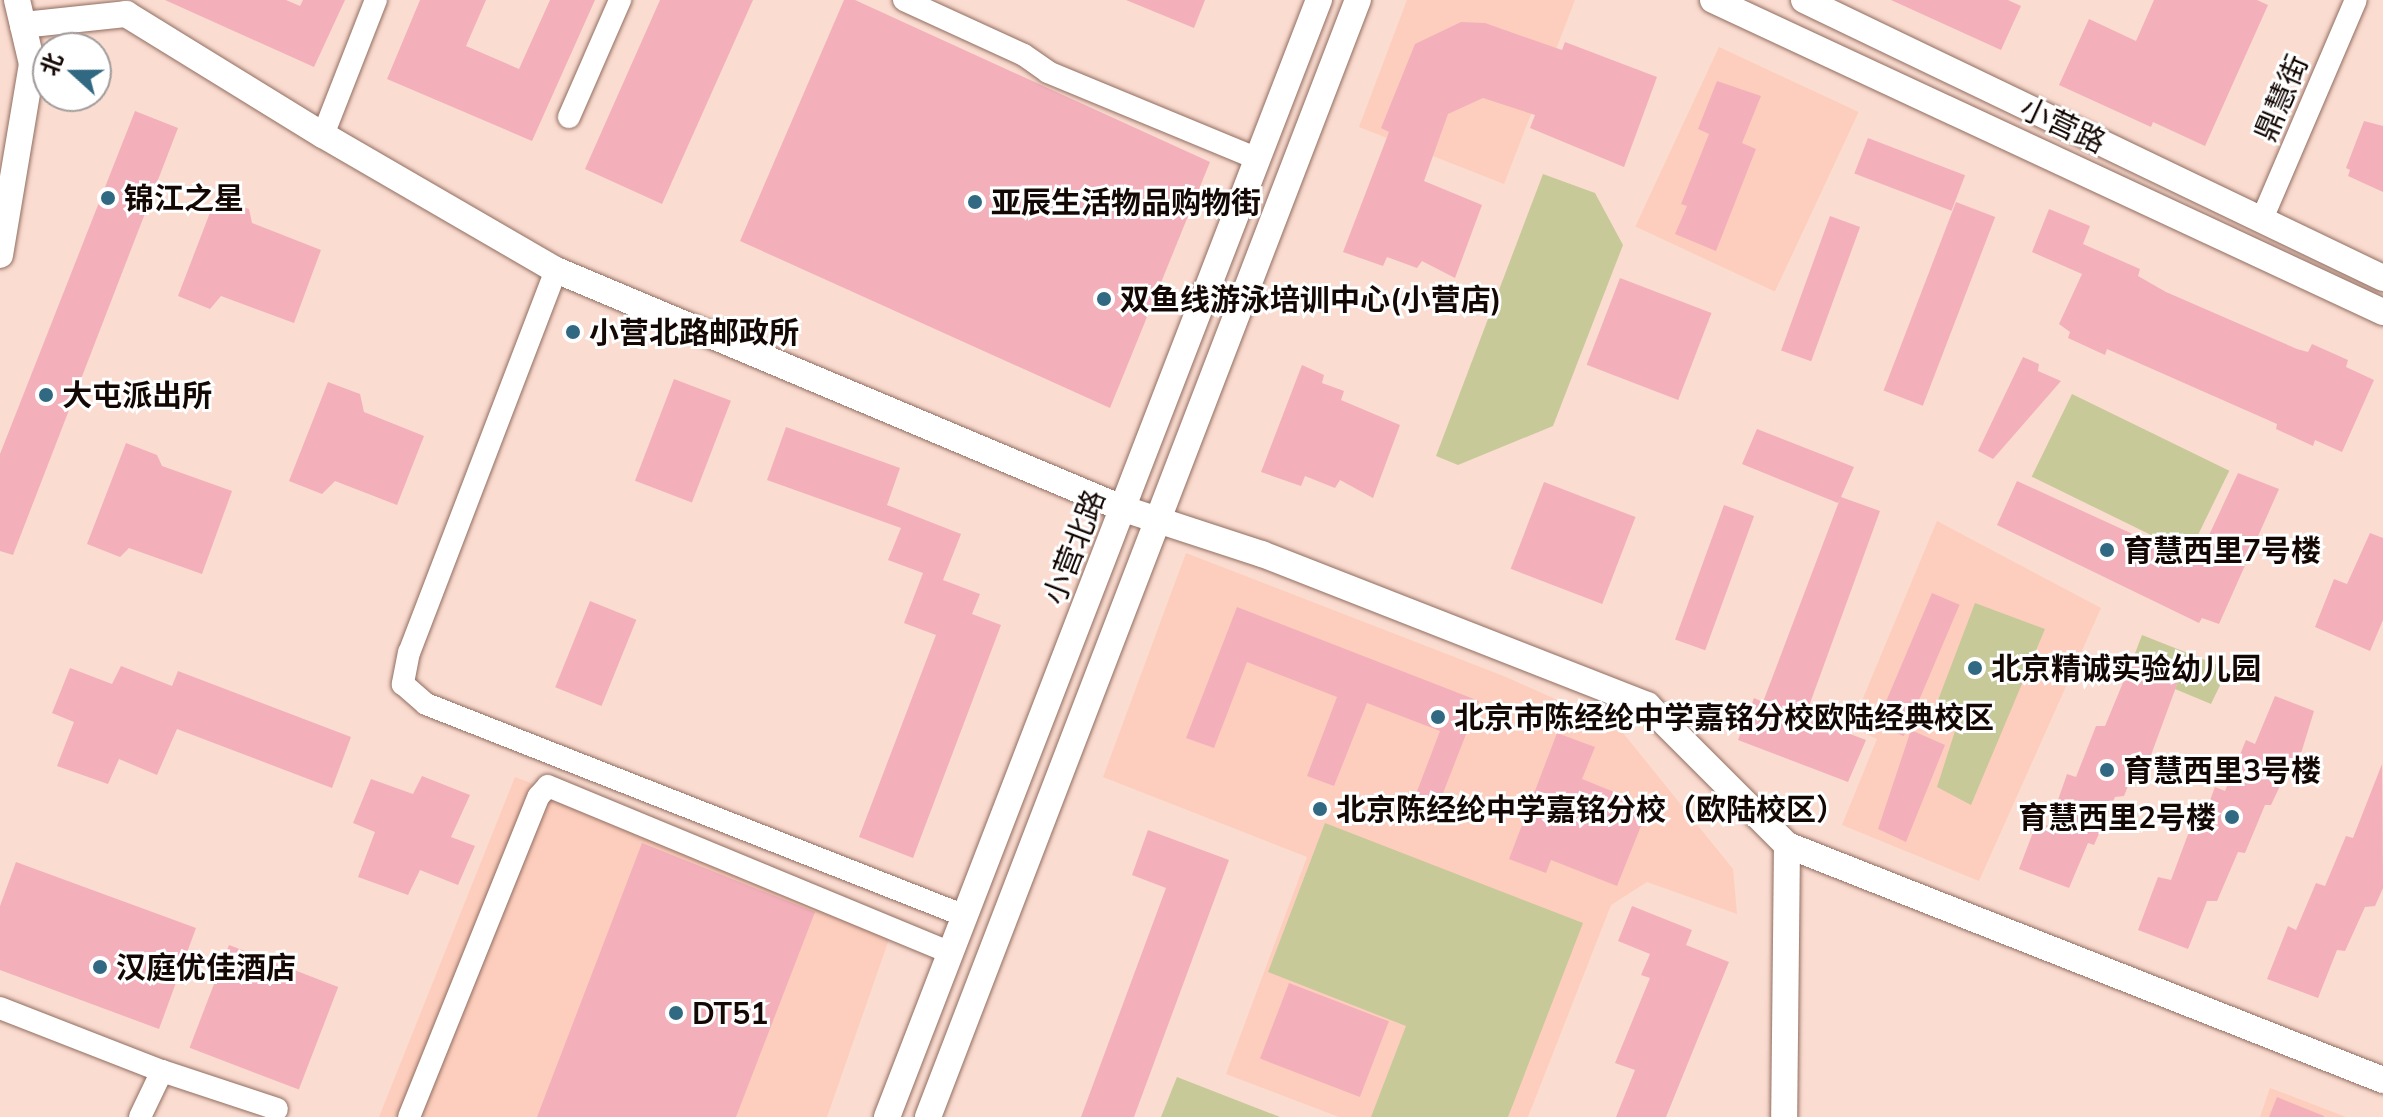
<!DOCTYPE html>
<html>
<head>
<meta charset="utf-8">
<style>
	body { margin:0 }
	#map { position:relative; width:2383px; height:1117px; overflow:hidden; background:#fbdcd0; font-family:Mulish,"Noto Sans SC",sans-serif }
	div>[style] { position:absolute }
	.built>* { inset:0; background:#fdcebd; transform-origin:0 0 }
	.green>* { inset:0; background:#c7c999; transform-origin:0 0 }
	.building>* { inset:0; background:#f3b0bb; transform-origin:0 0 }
	.roads { filter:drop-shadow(0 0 2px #916e61) drop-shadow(0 0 2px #916e61) }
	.minor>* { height:22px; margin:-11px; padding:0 11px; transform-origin:11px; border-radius:11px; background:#fff }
	.tertiary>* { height:26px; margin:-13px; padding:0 13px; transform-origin:13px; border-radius:13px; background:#fff }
	.dots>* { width:22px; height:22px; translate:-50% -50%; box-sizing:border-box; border:4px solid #fff; border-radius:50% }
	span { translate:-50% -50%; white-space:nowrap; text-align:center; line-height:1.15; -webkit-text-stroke:6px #fff; paint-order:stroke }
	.street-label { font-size:30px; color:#140804 }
	.poi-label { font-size:30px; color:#140804; font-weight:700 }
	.left { translate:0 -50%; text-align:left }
	.right { translate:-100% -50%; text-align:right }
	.north { position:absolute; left:32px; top:32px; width:80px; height:80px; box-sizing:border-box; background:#fff; border:2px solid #a19c9b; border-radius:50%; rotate:291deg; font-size:22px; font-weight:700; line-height:32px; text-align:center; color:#140804 }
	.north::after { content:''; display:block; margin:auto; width:28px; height:36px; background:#316983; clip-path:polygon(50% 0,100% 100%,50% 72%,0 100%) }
</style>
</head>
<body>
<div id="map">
	<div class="built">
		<i style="clip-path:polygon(1407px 0,1575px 0,1504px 184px,1359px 127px)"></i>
		<i style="left:1719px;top:47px;width:154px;height:198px;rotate:25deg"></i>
		<i style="clip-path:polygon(1937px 521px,2101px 608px,1979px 881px,1842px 825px,1877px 739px,1851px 727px)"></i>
		<i style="clip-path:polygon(1186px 553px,1506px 677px,1619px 728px,1733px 869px,1737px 914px,1647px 882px,1611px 905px,1528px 1117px,1339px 1117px,1226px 1074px,1307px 857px,1103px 777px)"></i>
		<i style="clip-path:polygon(515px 777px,895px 922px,827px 1117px,379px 1117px)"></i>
		<i style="clip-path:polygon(2270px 1088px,2346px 1117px,2260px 1117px)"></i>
	</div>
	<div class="green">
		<i style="clip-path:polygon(1543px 174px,1595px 193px,1623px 245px,1553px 426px,1458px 465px,1436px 456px)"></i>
		<i style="left:2072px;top:394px;width:175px;height:92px;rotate:26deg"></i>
		<i style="clip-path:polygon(1975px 603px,2045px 629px,1971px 805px,1937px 787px,1955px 731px,1932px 716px)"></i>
		<i style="clip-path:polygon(2142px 635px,2228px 669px,2211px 704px,2175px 689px,2179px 679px,2158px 671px,2157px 664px,2134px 656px)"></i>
		<i style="clip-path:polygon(1325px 823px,1583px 923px,1508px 1117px,1371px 1117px,1406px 1026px,1268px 972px)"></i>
		<i style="clip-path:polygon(1177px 1077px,1280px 1117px,1161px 1117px)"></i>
	</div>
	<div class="building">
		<i style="clip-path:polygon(165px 0,286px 0,300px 6px,303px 0,345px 0,314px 67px)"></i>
		<i style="clip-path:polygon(420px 0,486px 0,466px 46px,519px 69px,550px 0,595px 0,532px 141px,387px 79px)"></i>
		<i style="clip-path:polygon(660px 0,753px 0,662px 204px,585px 169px)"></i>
		<i style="clip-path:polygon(844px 0,855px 0,1210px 162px,1110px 408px,740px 241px)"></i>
		<i style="clip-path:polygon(1126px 0,1205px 0,1194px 28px)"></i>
		<i style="clip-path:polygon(1891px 0,2008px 0,2021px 6px,2001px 50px)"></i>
		<i style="clip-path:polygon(2154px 0,2257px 0,2268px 5px,2205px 146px,2153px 122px,2151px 127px,2059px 85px,2089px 19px,2136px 41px)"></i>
		<i style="clip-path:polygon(1461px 22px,1485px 23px,1562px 50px,1565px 42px,1657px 77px,1624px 167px,1530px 128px,1535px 115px,1483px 98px,1448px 114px,1424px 181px,1482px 205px,1455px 278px,1422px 261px,1417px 268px,1387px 257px,1383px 266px,1343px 252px,1389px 132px,1381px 128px,1415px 44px)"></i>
		<i style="clip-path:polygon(1717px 81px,1761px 96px,1742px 143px,1756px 149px,1716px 251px,1675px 234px,1687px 206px,1681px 204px,1709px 134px,1698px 129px)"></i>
		<i style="clip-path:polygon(135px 111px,178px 128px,13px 555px,0 551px,0 454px)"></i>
		<i style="clip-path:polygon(2364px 121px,2383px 126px,2383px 192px,2348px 176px,2350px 170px,2346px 168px)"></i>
		<i style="left:1868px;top:138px;width:104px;height:38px;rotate:21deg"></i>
		<i style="clip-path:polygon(216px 197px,249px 209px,252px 223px,321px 250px,294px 323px,221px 296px,210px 309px,178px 296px)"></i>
		<i style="left:1956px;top:202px;width:42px;height:202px;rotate:21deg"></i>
		<i style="clip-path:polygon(2049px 209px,2090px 226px,2083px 244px,2140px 269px,2138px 276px,2166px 292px,2297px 349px,2308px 352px,2312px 344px,2348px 360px,2346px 367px,2374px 380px,2342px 452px,2315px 440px,2313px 446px,2276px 429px,2277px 424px,2107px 349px,2105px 355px,2068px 338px,2070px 332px,2059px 324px,2082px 274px,2032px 252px)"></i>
		<i style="left:1830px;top:216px;width:32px;height:143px;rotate:20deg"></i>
		<i style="left:1620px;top:278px;width:98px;height:93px;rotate:21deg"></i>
		<i style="clip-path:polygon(2023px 357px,2039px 364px,2038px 371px,2061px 381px,1993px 459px,1978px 451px)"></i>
		<i style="clip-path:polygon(1302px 365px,1324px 375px,1322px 383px,1344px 391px,1341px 400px,1400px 425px,1373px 498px,1340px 480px,1335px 488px,1305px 476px,1301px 486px,1261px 472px)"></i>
		<i style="left:674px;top:379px;width:61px;height:109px;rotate:21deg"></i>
		<i style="clip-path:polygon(328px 382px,360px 394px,364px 412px,424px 436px,397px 505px,335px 481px,322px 494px,289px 481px)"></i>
		<i style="clip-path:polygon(786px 427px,900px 468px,887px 505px,961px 534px,943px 580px,980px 594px,972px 614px,1001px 625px,913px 858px,859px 837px,936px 635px,904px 623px,923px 573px,888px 560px,901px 528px,767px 480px)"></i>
		<i style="clip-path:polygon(1757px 429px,1854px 467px,1841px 497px,1880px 511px,1805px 717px,1866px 740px,1848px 782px,1738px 740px,1754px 698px,1763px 702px,1840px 499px,1838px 503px,1742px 464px)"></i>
		<i style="clip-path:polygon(126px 443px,157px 455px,162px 466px,232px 491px,202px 574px,129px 548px,120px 557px,87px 544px)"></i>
		<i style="clip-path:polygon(2238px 473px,2279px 489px,2219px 624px,2202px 618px,2199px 623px,1997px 525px,2017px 481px,2196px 563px)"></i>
		<i style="left:1544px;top:482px;width:98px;height:93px;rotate:21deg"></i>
		<i style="left:1724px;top:505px;width:32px;height:143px;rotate:20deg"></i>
		<i style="clip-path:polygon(2370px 533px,2383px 538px,2383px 620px,2370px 651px,2315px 627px,2334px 579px,2347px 584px)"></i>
		<i style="left:1932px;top:593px;width:30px;height:143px;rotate:23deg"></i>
		<i style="left:590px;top:601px;width:50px;height:93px;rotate:22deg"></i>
		<i style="clip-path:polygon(1237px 607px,1479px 701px,1431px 824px,1408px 815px,1440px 731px,1367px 703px,1334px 786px,1307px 776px,1337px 697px,1247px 662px,1214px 748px,1186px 738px)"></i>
		<i style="clip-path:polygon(2134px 656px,2158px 664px,2158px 671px,2179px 679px,2147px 766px,2136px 766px,2124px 796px,2115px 797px,2094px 845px,2088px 843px,2069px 888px,2019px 869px,2037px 822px,2049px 826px,2067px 774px,2076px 777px,2096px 726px,2105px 726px)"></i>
		<i style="clip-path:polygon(121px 666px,172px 686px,178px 671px,351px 737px,332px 788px,177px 729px,157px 775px,119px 759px,108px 784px,57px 766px,74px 722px,52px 713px,70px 668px,112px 684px)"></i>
		<i style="clip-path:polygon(2275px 696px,2314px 711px,2299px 760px,2293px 758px,2271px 805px,2265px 805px,2245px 853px,2238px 852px,2217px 901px,2207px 901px,2188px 949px,2138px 930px,2158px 877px,2171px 880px,2190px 829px,2198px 832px,2215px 787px,2225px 791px,2246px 740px,2255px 744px)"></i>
		<i style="clip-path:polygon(1911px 730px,1945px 745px,1906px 842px,1878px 829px)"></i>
		<i style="clip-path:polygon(1557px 733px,1595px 747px,1582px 779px,1649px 806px,1617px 886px,1551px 860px,1546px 873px,1509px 859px)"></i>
		<i style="clip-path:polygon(2382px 764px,2383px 888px,2375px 906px,2365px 907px,2345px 951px,2337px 950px,2318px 998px,2267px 979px,2288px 926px,2296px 930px,2316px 883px,2325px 886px,2346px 836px,2353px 838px)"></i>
		<i style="clip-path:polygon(422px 776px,470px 795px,451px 837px,475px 846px,458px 885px,420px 870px,408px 895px,358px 877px,375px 832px,353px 823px,371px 779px,413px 794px)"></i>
		<i style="clip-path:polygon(1148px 830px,1229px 860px,1134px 1117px,1081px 1117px,1166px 888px,1132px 875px)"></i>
		<i style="clip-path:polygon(642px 843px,815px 912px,736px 1117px,537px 1117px)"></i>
		<i style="clip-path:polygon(16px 862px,196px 928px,159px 1029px,0 970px,0 906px)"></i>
		<i style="clip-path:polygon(1632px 906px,1692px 930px,1686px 945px,1729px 962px,1666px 1117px,1616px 1117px,1635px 1070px,1615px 1063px,1650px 978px,1641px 975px,1650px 954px,1618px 941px)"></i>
		<i style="left:229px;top:945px;width:117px;height:110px;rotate:21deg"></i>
		<i style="left:1289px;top:983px;width:107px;height:81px;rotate:21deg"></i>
		<i style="clip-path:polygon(2277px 1097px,2324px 1116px,2324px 1117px,2269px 1117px)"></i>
	</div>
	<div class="roads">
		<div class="minor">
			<i style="left:904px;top:0;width:132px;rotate:24.6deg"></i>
			<i style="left:1024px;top:55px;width:29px;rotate:35deg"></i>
			<i style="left:1048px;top:72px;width:227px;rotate:22.5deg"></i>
			<i style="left:569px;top:117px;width:128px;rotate:-66.4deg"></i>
			<i style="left:323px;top:135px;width:145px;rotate:-68.6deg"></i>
			<i style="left:2262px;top:219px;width:238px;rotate:-66.8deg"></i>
			<i style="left:556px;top:270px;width:409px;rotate:111deg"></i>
			<i style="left:409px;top:652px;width:33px;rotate:101deg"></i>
			<i style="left:403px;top:684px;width:30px;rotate:41deg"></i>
			<i style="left:426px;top:704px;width:579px;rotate:21.47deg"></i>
			<i style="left:0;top:1008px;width:174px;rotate:21.3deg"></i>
			<i style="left:162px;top:1071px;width:51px;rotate:115.6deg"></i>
			<i style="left:162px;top:1071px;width:121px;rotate:18.3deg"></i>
			<i style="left:409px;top:1117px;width:346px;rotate:-68deg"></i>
			<i style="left:539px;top:796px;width:13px;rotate:-48deg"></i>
			<i style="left:548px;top:786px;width:436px;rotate:22.5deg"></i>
		</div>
		<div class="tertiary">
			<i style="left:1713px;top:0;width:739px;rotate:24.97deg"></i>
			<i style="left:1804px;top:0;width:642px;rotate:25.65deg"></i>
			<i style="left:23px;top:25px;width:104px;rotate:-6.1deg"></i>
			<i style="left:126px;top:14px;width:231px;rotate:31.6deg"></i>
			<i style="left:323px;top:135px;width:269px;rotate:30.1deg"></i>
			<i style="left:556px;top:270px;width:616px;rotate:22.82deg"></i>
			<i style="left:1124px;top:509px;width:145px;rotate:18.1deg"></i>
			<i style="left:1262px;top:554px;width:414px;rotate:21.4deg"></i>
			<i style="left:1647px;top:705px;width:198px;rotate:45deg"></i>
			<i style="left:1787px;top:845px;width:272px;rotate:90.6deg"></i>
			<i style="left:0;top:255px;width:194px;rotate:-80.5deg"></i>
			<i style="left:32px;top:64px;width:66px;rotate:-103.2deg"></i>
			<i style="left:1787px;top:845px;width:641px;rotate:21.52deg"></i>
			<i style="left:887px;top:1117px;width:1198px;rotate:-68.86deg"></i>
			<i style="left:928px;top:1117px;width:1197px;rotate:-68.95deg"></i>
		</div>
	</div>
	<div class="dots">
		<i style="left:108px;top:198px;background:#316983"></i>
		<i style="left:975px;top:202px;background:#316983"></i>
		<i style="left:1104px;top:299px;background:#316983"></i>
		<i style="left:573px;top:332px;background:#316983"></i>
		<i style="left:46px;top:395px;background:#316983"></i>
		<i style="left:2107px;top:550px;background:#316983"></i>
		<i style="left:1975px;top:668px;background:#316983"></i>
		<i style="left:1438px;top:717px;background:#316983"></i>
		<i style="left:2107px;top:770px;background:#316983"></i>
		<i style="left:1320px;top:809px;background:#316983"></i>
		<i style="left:2232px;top:817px;background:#316983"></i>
		<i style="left:100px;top:967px;background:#316983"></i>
		<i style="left:676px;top:1013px;background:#316983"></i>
	</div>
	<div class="street-label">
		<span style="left:2281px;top:98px;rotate:-67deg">鼎慧街</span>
		<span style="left:2063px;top:125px;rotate:25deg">小营路</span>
		<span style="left:1074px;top:547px;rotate:-69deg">小营北路</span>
	</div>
	<div class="poi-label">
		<span class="left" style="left:124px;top:198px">锦江之星</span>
		<span class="left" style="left:991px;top:202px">亚辰生活物品购物街</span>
		<span class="left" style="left:1120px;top:299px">双鱼线游泳培训中心(小营店)</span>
		<span class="left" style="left:589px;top:332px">小营北路邮政所</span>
		<span class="left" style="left:62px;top:395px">大屯派出所</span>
		<span class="left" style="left:2123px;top:550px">育慧西里7号楼</span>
		<span class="left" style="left:1991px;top:668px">北京精诚实验幼儿园</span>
		<span class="left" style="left:1454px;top:717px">北京市陈经纶中学嘉铭分校欧陆经典校区</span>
		<span class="left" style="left:2123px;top:770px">育慧西里3号楼</span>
		<span class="left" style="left:1336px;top:809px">北京陈经纶中学嘉铭分校（欧陆校区）</span>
		<span class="right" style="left:2216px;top:817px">育慧西里2号楼</span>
		<span class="left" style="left:116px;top:967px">汉庭优佳酒店</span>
		<span class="left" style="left:692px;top:1013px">DT51</span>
	</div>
	<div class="north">北</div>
</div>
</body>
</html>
